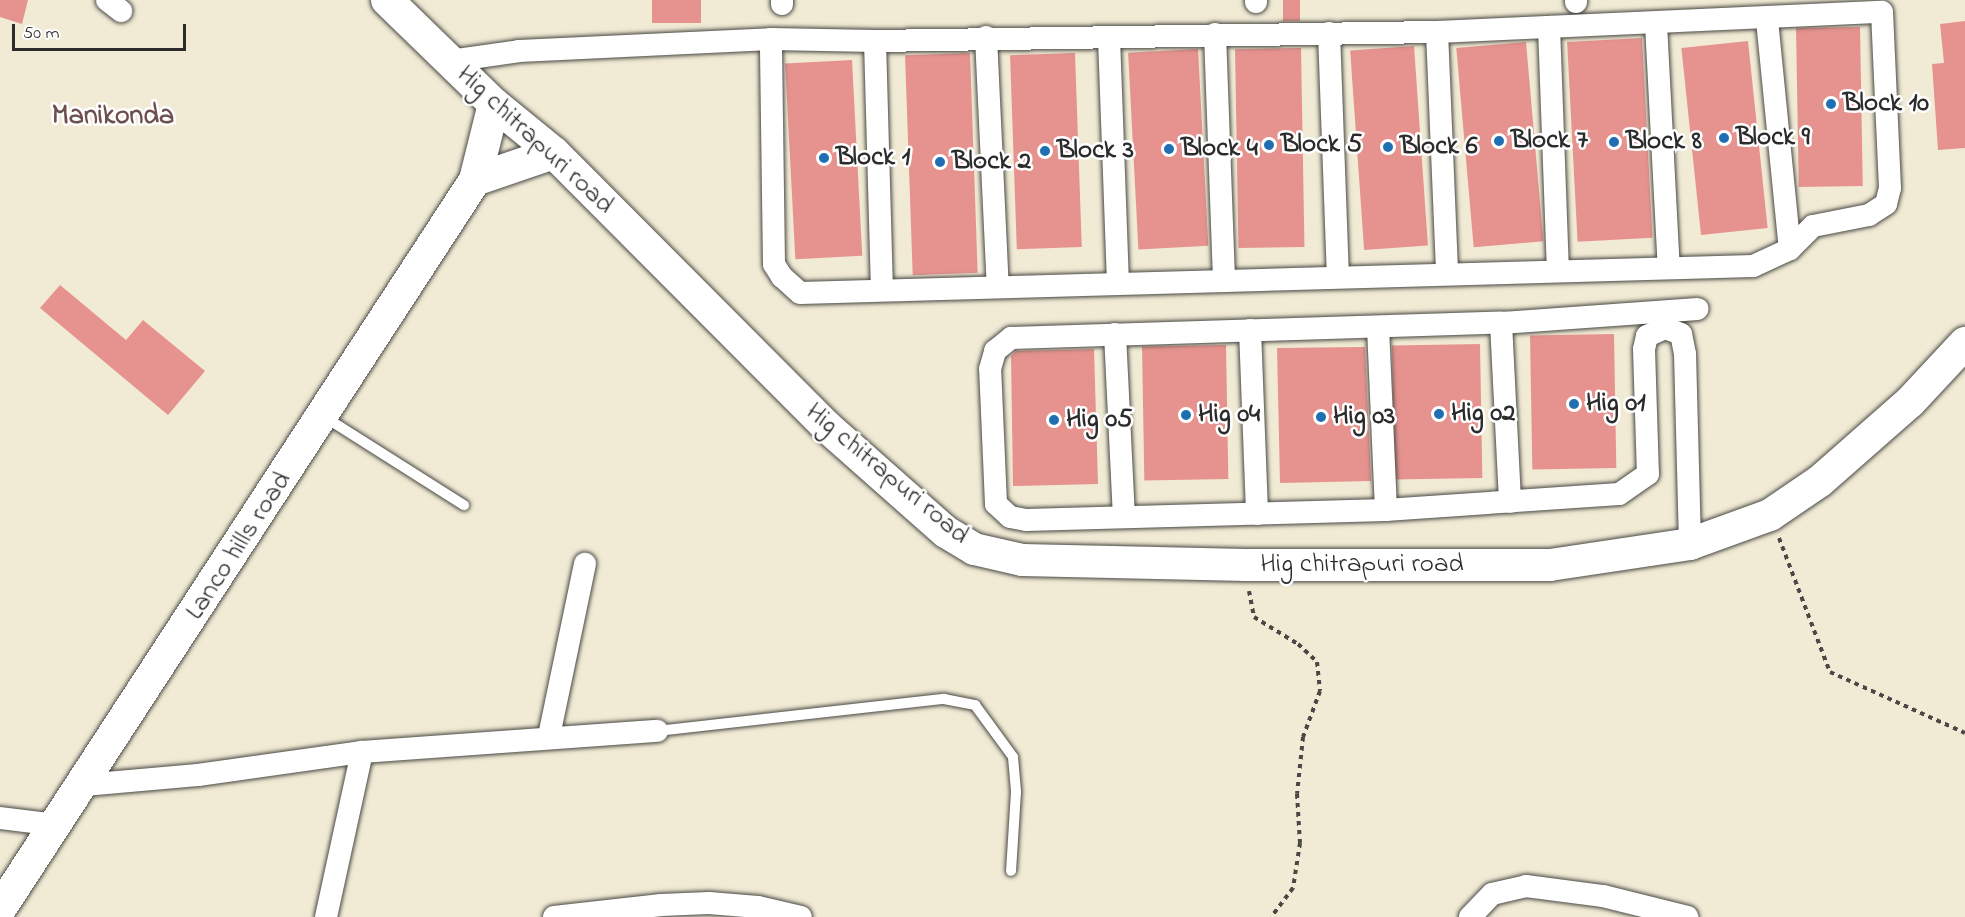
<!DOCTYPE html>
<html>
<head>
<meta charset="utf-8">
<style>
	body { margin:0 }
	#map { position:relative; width:1965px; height:917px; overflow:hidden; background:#f1ebd5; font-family:"Indie Flower",sans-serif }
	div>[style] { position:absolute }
	.building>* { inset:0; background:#e6938f; transform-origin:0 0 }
	.path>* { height:4px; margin-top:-2px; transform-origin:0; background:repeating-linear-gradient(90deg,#494844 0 4.5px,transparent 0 9px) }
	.roads { filter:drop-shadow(0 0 2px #494844) drop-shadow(0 0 2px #494844) }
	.lane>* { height:10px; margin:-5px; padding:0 5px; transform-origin:5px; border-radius:5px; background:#fff }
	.street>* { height:22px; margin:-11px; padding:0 11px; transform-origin:11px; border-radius:11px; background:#fff }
	.secondary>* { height:32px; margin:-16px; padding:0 16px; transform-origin:16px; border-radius:16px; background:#fff }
	.dots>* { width:16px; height:16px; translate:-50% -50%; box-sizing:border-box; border:3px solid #fff; border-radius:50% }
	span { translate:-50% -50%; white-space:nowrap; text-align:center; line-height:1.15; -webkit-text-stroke:5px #fff; paint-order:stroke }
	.poi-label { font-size:27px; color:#2b2b2b; font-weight:700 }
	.left { translate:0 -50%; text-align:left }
	.street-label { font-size:27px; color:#2b2b2b }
	.neighbourhood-label { font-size:28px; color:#6c4f4e; font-weight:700 }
	.scale { position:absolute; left:12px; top:24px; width:174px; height:27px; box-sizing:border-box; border:3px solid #2b2b2b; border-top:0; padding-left:8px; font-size:18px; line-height:21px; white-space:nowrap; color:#2b2b2b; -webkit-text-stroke:4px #fff; paint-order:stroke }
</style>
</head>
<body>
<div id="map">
	<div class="building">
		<i style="clip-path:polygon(0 0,28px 0,22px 24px,0 17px)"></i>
		<i style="left:652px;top:0;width:49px;height:23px"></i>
		<i style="left:1283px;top:0;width:17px;height:21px"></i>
		<i style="clip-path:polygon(1965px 21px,1965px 148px,1938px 150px,1932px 64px,1944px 63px,1940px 24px)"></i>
		<i style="left:1860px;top:27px;width:159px;height:64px;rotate:89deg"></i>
		<i style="left:1642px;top:38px;width:200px;height:75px;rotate:87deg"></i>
		<i style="left:1748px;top:41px;width:188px;height:67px;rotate:84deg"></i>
		<i style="left:1526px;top:42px;width:200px;height:70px;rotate:85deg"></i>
		<i style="left:1414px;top:46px;width:200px;height:64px;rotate:86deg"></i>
		<i style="left:1301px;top:48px;width:199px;height:66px;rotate:89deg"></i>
		<i style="left:1198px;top:49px;width:197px;height:70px;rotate:87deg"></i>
		<i style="left:970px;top:53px;width:220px;height:65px;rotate:88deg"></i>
		<i style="left:1075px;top:53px;width:194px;height:65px;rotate:88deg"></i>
		<i style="left:852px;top:60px;width:196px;height:67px;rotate:87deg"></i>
		<i style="clip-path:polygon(60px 285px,126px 340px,143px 320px,205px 371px,168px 415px,40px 308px)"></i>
		<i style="left:1614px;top:334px;width:134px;height:84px;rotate:89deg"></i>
		<i style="left:1480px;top:344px;width:134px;height:88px;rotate:89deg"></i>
		<i style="left:1226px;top:345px;width:134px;height:84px;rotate:89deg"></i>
		<i style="clip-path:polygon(1361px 347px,1365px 347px,1371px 481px,1280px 483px,1277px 348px)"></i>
		<i style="clip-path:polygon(1094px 349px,1098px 484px,1013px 486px,1011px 356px,1016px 351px)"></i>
	</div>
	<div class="path">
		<i style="left:1779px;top:538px;width:143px;rotate:69.2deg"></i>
		<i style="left:1830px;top:672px;width:148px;rotate:24.3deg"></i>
		<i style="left:1249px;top:591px;width:26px;rotate:79deg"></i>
		<i style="left:1254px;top:617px;width:52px;rotate:31.5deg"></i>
		<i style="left:1298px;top:644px;width:26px;rotate:43deg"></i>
		<i style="left:1317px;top:662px;width:29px;rotate:84deg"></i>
		<i style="left:1320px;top:691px;width:49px;rotate:110.3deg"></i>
		<i style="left:1303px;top:737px;width:57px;rotate:96deg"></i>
		<i style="left:1297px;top:794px;width:49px;rotate:86.5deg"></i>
		<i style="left:1300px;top:843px;width:46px;rotate:98.8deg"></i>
		<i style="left:1293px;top:888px;width:36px;rotate:127deg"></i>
	</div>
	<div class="roads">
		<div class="lane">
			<i style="left:323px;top:416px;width:167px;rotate:32.3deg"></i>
			<i style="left:657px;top:731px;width:289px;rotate:-6.4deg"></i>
			<i style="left:944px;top:699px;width:32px;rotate:11deg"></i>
			<i style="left:975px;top:705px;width:64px;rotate:53.8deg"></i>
			<i style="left:1013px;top:757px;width:35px;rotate:85deg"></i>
			<i style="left:1016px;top:792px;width:79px;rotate:93.6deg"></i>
		</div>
		<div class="street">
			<i style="left:107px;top:0;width:18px;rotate:38deg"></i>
			<i style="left:1256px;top:0;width:2px;rotate:90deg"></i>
			<i style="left:1576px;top:0;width:2px;rotate:90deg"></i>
			<i style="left:782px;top:4px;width:4px;rotate:-90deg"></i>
			<i style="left:1767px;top:20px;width:230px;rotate:84.3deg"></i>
			<i style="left:1656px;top:24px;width:244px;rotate:87deg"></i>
			<i style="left:1549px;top:27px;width:244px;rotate:87.9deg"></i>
			<i style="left:1437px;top:32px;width:242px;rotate:87.6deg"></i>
			<i style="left:1329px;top:33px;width:244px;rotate:87.9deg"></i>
			<i style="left:1215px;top:34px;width:247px;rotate:87.9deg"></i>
			<i style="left:986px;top:37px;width:250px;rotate:87.3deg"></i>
			<i style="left:1109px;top:38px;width:246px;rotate:87.9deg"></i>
			<i style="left:875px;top:41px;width:249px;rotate:88.4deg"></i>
			<i style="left:450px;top:61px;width:70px;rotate:-8.2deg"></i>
			<i style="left:519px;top:51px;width:252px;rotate:-2.7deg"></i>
			<i style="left:771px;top:39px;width:104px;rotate:1.1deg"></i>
			<i style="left:875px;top:41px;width:562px;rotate:-0.92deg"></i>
			<i style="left:1437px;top:32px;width:445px;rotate:-2.6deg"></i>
			<i style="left:1882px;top:12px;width:176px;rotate:87.4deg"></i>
			<i style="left:1890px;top:188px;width:16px;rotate:104deg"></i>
			<i style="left:1886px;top:204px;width:20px;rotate:147deg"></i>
			<i style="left:1869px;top:215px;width:57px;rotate:168.9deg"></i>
			<i style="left:1813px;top:226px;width:33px;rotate:135deg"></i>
			<i style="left:1790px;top:249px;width:41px;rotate:155.3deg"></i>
			<i style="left:1753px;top:266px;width:953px;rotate:178.38deg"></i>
			<i style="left:800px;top:293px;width:24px;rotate:-138deg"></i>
			<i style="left:782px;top:277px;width:15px;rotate:-122deg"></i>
			<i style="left:774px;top:264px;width:225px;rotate:-90.8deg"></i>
			<i style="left:1501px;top:323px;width:179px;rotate:87.1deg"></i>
			<i style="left:1378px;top:327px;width:183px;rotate:87.5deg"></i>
			<i style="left:1250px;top:330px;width:184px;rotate:87.8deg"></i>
			<i style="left:1115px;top:334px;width:183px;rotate:87.2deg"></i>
			<i style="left:1690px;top:544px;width:190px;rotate:-91.5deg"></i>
			<i style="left:1685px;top:354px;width:20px;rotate:-101deg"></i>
			<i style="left:1681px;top:334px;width:17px;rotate:-159deg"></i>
			<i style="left:1665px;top:328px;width:20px;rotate:156deg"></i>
			<i style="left:1647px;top:336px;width:13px;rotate:103deg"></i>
			<i style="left:1644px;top:349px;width:125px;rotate:88.2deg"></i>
			<i style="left:1648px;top:474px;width:35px;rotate:145deg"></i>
			<i style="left:1619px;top:494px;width:234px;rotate:176.1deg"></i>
			<i style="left:1386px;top:510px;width:360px;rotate:178.4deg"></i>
			<i style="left:1026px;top:520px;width:16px;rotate:-169deg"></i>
			<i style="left:1010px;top:517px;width:19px;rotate:-137deg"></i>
			<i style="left:996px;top:504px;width:135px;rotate:-92.5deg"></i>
			<i style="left:990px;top:369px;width:19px;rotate:-74deg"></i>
			<i style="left:995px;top:351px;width:21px;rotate:-39deg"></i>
			<i style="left:1011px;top:338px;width:490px;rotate:-1.8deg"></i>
			<i style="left:1501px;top:323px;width:197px;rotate:-4.1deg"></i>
			<i style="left:549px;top:736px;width:176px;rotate:-78.2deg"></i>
			<i style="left:84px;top:785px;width:114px;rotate:-5deg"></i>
			<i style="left:198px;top:775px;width:166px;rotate:-8deg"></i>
			<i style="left:362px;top:752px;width:296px;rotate:-4.1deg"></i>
			<i style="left:0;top:818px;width:56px;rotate:7.1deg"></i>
			<i style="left:326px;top:917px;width:169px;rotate:-77.7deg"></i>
			<i style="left:554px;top:917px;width:108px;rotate:-6.4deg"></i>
			<i style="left:661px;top:905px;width:48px;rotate:-2.4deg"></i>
			<i style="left:709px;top:903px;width:49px;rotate:4.7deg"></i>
			<i style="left:758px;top:907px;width:44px;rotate:13.1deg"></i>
			<i style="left:1470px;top:917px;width:32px;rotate:-46deg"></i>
			<i style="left:1492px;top:894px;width:35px;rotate:-13deg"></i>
			<i style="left:1526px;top:886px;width:78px;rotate:7.4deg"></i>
			<i style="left:1603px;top:896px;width:87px;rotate:14deg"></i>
		</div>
		<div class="secondary">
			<i style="left:387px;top:0;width:149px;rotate:44.2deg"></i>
			<i style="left:494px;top:104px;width:77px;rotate:39.2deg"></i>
			<i style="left:554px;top:153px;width:385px;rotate:45.1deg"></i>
			<i style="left:826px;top:426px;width:160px;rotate:41.5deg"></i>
			<i style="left:946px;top:532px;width:33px;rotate:31deg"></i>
			<i style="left:974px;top:549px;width:49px;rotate:12.9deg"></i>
			<i style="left:1022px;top:560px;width:224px;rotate:1.3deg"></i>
			<i style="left:1246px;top:565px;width:304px"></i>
			<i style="left:1550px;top:565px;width:142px;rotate:-8.5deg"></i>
			<i style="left:1690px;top:544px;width:85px;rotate:-19.9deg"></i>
			<i style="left:1770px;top:515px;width:60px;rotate:-34.2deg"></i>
			<i style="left:1820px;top:481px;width:120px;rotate:-41.3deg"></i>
			<i style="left:1910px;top:402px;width:81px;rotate:-47deg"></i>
			<i style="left:475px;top:180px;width:83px;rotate:-18.9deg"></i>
			<i style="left:0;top:909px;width:870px;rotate:-56.91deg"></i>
			<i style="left:475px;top:180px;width:78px;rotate:-76deg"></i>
		</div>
	</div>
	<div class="dots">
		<i style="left:1831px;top:104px;background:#1f6fb2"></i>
		<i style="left:1724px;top:138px;background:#1f6fb2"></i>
		<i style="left:1499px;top:141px;background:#1f6fb2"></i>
		<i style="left:1614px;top:142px;background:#1f6fb2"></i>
		<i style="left:1269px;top:145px;background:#1f6fb2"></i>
		<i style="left:1388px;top:147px;background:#1f6fb2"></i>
		<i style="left:1169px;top:149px;background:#1f6fb2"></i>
		<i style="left:1045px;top:151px;background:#1f6fb2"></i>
		<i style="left:824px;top:158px;background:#1f6fb2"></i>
		<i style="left:940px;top:162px;background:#1f6fb2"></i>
		<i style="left:1574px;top:404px;background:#1f6fb2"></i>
		<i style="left:1439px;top:414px;background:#1f6fb2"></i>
		<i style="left:1186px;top:415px;background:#1f6fb2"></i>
		<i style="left:1321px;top:417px;background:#1f6fb2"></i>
		<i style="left:1054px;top:420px;background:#1f6fb2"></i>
	</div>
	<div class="poi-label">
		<span class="left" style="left:1843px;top:104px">Block 10</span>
		<span class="left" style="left:1736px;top:138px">Block 9</span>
		<span class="left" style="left:1511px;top:141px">Block 7</span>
		<span class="left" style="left:1626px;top:142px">Block 8</span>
		<span class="left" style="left:1281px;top:145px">Block 5</span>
		<span class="left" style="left:1400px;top:147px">Block 6</span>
		<span class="left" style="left:1181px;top:149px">Block 4</span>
		<span class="left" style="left:1057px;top:151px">Block 3</span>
		<span class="left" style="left:836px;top:158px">Block 1</span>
		<span class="left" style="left:952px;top:162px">Block 2</span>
		<span class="left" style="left:1586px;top:404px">Hig 01</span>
		<span class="left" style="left:1451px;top:414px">Hig 02</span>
		<span class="left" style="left:1198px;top:415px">Hig 04</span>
		<span class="left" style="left:1333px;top:417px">Hig 03</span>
		<span class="left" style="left:1066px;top:420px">Hig 05</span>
	</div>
	<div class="street-label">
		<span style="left:535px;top:140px;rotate:43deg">Hig chitrapuri road</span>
		<span style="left:887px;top:474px;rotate:40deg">Hig chitrapuri road</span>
		<span style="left:239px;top:546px;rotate:-57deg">Lanco hills road</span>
		<span style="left:1362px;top:565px">Hig chitrapuri road</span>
	</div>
	<div class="neighbourhood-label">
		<span style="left:113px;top:117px">Manikonda</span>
	</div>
	<div class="scale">50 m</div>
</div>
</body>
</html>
